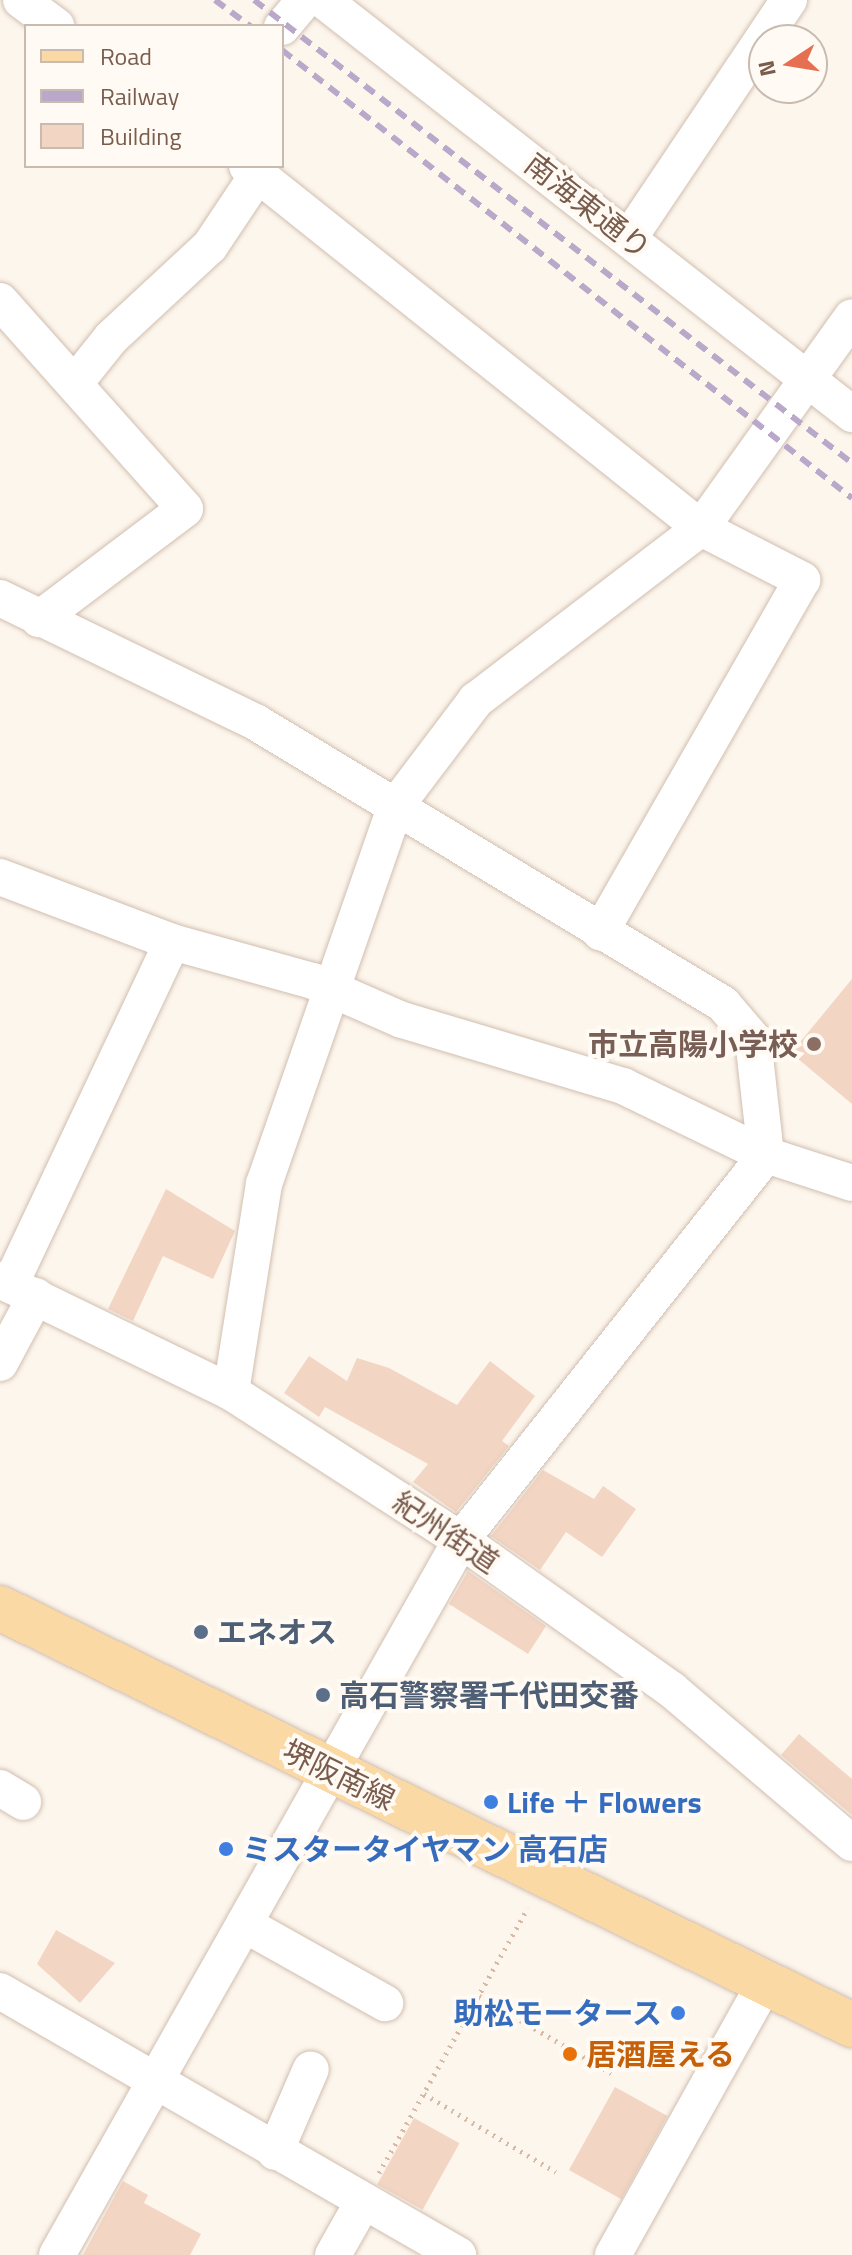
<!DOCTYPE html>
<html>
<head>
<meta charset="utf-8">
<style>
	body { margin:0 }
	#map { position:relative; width:852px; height:2255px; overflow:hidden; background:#fdf6ec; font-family:"Titillium Web","Noto Sans JP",sans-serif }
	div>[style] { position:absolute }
	.building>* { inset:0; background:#f3d5c3; transform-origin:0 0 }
	.path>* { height:5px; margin-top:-2.5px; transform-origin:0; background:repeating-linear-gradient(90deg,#d9b8a5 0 2px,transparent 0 8px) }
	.roads { filter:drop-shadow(0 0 2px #d1beb0) drop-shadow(0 0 2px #d1beb0) }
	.minor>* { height:36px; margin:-18px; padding:0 18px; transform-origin:18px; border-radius:18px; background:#fff }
	.major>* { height:44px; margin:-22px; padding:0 22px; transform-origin:22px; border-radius:22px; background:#fbd9a5 }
	.rail>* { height:6px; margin-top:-3px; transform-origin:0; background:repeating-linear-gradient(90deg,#b9a8c9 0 12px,transparent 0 20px) }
	.dots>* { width:22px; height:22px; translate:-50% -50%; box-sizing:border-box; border:4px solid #fffaf3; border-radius:50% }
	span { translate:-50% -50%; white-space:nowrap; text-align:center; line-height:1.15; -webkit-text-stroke:8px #fffaf3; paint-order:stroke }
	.street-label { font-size:30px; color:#7a5c4d }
	.education-label { font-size:30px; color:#785e54; font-weight:700 }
	.right { translate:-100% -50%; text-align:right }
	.service-label { font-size:30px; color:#4e5e75; font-weight:700 }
	.left { translate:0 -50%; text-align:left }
	.shop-label { font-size:30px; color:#366cbe; font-weight:700 }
	.food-label { font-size:30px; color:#c56008; font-weight:700 }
	.legend { position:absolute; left:24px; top:24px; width:260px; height:144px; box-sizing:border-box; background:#fffaf3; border:2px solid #cabbb1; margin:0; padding:10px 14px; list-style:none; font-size:24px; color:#7a5c4d }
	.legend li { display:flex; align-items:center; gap:16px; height:40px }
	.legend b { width:40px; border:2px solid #cabbb1 }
	.north { position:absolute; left:748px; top:24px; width:80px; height:80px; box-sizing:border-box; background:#fffaf3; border:2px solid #cabbb1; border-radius:50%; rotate:258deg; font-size:22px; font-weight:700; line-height:32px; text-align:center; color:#7a5c4d }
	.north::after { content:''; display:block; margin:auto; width:28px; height:36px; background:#e76f51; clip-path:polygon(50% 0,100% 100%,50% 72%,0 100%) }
</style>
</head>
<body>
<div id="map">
	<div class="building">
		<i style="clip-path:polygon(852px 979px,852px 1104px,791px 1053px)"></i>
		<i style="clip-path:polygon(166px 1189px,235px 1231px,213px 1279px,163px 1256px,133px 1321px,108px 1309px)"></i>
		<i style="clip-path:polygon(309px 1356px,347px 1381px,357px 1358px,389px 1368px,457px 1405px,490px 1361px,535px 1396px,502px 1441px,509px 1446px,456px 1512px,413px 1482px,428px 1464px,325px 1407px,319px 1417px,284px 1393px)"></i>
		<i style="clip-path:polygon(543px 1470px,594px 1499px,603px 1486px,636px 1509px,602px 1557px,566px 1532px,540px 1570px,491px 1536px)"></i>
		<i style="clip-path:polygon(468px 1571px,546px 1626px,528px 1654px,449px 1604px)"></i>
		<i style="clip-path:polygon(799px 1734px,852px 1779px,852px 1815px,781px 1755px)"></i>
		<i style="clip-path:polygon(56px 1930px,115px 1963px,80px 2003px,37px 1964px)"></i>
		<i style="left:615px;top:2087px;width:60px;height:95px;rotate:29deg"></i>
		<i style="left:414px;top:2118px;width:52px;height:76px;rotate:29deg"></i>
		<i style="clip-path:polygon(123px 2181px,148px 2195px,144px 2203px,201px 2234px,190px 2255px,83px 2255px)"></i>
	</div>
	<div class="path">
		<i style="left:479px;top:1996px;width:153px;rotate:30.3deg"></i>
		<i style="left:424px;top:2094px;width:153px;rotate:30.6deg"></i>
		<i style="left:379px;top:2173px;width:304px;rotate:-60.7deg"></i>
	</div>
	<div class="roads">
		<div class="minor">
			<i style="left:21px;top:0;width:44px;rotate:36.6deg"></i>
			<i style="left:323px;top:0;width:672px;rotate:38.05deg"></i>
			<i style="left:282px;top:27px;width:35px;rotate:-50deg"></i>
			<i style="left:247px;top:166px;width:581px;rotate:38.57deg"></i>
			<i style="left:701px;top:528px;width:114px;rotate:27.2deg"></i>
			<i style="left:802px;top:580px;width:406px;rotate:119.8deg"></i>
			<i style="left:629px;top:238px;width:287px;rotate:-56.1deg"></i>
			<i style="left:0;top:301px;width:278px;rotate:48.3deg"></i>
			<i style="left:185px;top:509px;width:183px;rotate:143deg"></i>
			<i style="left:75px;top:383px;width:58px;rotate:-51.3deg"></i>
			<i style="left:111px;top:338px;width:135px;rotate:-42.9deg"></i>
			<i style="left:210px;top:246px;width:87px;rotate:-56.3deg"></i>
			<i style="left:0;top:598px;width:286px;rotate:25.9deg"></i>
			<i style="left:257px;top:723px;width:544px;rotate:31.09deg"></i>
			<i style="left:723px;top:1004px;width:46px;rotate:49.4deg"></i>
			<i style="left:753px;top:1039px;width:117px;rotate:83.6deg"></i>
			<i style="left:766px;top:1155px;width:491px;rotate:128.4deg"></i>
			<i style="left:461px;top:1540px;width:821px;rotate:119.47deg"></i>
			<i style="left:0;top:877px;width:184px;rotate:20.7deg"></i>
			<i style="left:172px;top:942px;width:146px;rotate:15.5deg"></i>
			<i style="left:313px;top:981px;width:97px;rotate:23.7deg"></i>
			<i style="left:402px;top:1020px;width:231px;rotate:16.6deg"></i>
			<i style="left:623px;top:1086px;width:159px;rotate:25.8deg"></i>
			<i style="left:766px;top:1155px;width:90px;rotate:18deg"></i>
			<i style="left:0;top:1280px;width:257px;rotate:25.9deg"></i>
			<i style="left:231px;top:1392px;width:274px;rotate:32.8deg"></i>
			<i style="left:461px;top:1540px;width:259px;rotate:35.4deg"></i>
			<i style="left:672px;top:1690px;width:236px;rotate:40.4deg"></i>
			<i style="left:10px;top:1285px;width:379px;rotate:-64.7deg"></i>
			<i style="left:0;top:1363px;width:76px;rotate:-61.8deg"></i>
			<i style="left:231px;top:1392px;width:211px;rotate:-81deg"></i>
			<i style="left:264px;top:1184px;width:399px;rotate:-70.8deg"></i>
			<i style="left:395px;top:807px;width:134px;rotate:-52.9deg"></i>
			<i style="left:476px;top:700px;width:283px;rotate:-37.4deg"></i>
			<i style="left:701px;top:528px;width:259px;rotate:-54.4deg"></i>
			<i style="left:0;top:1788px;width:27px;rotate:31deg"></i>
			<i style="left:244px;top:1924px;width:162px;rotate:29.3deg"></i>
			<i style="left:0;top:1991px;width:529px;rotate:29.96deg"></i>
			<i style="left:275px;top:2152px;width:90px;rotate:-66.6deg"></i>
			<i style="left:333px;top:2255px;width:61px;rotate:-60.5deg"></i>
			<i style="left:613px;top:2255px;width:312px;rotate:-60.8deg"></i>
		</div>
		<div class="major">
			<i style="left:0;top:1608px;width:949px;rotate:26.08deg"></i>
		</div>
	</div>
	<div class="rail">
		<i style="left:215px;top:0;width:44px;rotate:36.6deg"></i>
		<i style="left:254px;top:0;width:756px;rotate:37.75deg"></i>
		<i style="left:282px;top:50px;width:725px;rotate:38.17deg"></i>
	</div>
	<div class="dots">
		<i style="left:814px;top:1044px;background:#8d6e63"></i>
		<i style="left:201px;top:1632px;background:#5c6f8a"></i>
		<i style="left:323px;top:1695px;background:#5c6f8a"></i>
		<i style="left:491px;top:1802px;background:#3f7fe0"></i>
		<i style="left:226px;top:1849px;background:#3f7fe0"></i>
		<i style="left:678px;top:2013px;background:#3f7fe0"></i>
		<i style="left:570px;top:2054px;background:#e8710a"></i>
	</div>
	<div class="street-label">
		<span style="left:588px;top:206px;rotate:38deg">南海東通り</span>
		<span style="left:446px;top:1532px;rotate:34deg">紀州街道</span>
		<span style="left:339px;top:1775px;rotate:26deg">堺阪南線</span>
	</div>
	<div class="education-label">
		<span class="right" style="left:798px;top:1044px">市立高陽小学校</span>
	</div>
	<div class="service-label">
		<span class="left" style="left:217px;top:1632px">エネオス</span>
		<span class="left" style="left:339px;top:1695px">高石警察署千代田交番</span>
	</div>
	<div class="shop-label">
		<span class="left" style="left:507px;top:1802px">Life ＋ Flowers</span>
		<span class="left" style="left:242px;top:1849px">ミスタータイヤマン 高石店</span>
		<span class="right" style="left:662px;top:2013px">助松モータース</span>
	</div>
	<div class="food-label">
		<span class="left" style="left:586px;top:2054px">居酒屋える</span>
	</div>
	<ul class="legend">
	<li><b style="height:10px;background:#fbd9a5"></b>Road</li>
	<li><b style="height:10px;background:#b9a8c9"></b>Railway</li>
	<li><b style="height:22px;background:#f3d5c3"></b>Building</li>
	</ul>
	<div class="north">N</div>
</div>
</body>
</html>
